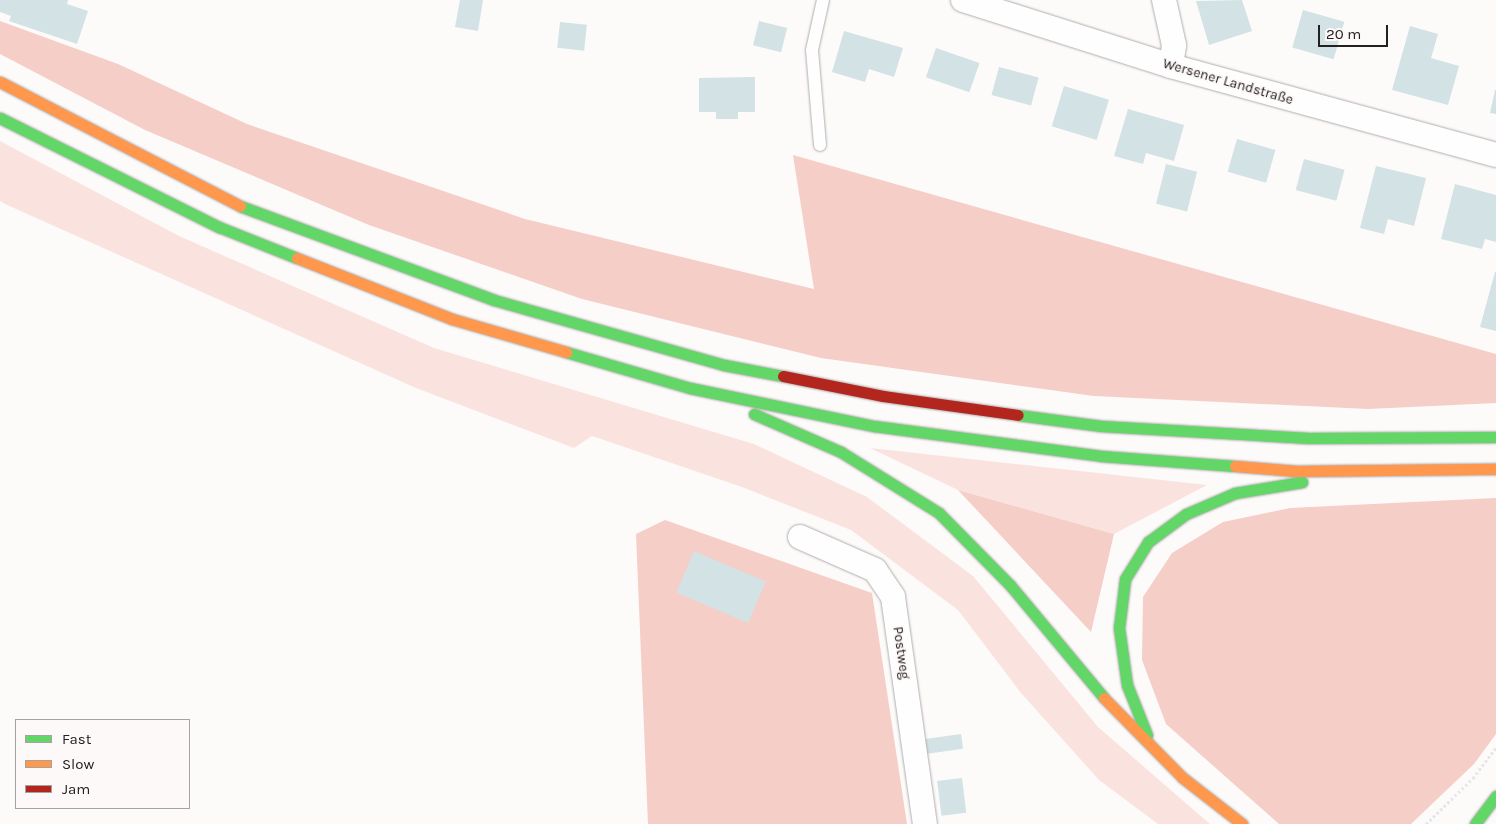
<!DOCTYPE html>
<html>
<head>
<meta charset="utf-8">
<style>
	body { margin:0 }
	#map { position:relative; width:1496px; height:824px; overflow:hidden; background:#fdfafa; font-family:Karla,sans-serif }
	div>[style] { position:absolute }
	.green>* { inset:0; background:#fae3de }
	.forest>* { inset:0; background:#f5cec7 }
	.building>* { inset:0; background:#d3e2e4; transform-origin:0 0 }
	.path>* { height:3px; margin-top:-1.5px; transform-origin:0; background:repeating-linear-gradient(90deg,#e7e6e6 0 2.5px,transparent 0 5px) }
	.roads { filter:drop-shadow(0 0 1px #b0adad) drop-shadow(0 0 1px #b0adad) }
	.lane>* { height:12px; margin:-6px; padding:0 6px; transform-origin:6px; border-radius:6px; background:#fffefe }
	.street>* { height:24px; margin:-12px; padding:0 12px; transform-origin:12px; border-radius:12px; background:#fffefe }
	.fast>* { height:11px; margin:-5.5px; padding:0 5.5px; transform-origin:5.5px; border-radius:5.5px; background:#63d668 }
	.slow>* { height:11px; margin:-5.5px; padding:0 5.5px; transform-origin:5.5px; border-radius:5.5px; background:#ff974d }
	.jam>* { height:11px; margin:-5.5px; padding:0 5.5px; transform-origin:5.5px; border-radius:5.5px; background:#b3261e }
	span { translate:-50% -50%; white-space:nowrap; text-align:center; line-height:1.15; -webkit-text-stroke:4px #fef9f9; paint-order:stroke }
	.street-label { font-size:14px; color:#24201f }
	.legend { position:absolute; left:15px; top:719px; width:175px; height:90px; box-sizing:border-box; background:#fef9f9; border:1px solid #a7a2a2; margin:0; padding:6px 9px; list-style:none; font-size:15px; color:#24201f }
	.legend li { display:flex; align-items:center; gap:10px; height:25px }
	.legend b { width:25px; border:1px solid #a7a2a2 }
	.scale { position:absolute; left:1318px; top:25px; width:70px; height:22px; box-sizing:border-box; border:2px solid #24201f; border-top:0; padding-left:6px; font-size:15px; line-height:18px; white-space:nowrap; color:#24201f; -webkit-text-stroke:4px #fef9f9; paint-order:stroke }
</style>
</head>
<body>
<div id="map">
	<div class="green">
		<i style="clip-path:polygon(0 141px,179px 236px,434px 348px,754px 444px,867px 497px,973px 576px,1098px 727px,1210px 824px,1158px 824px,1099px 780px,1021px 693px,958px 610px,851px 530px,742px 487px,592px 436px,574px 448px,416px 388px,5px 204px,0 201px)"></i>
		<i style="clip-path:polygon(870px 448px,1207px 485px,1114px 534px,958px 490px)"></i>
	</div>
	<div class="forest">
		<i style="clip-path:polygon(0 21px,118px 64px,247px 124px,525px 219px,814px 289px,793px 155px,1496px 354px,1496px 403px,1368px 409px,1094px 396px,821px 358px,582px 299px,369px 225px,145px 130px,0 54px)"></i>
		<i style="clip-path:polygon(958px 490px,1114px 534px,1091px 632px)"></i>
		<i style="clip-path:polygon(1496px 498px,1496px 734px,1474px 764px,1411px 824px,1279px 824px,1166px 724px,1142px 660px,1143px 597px,1172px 553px,1223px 522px,1290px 508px)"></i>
		<i style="clip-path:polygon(665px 520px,872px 593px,907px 824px,648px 824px,636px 534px)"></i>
	</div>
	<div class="building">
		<i style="clip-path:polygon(0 0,68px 0,67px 4px,88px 11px,77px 44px,9px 21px,11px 16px,0 12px)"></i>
		<i style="clip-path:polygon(460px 0,483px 0,478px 31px,455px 27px)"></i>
		<i style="clip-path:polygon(1242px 0,1252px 31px,1209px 45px,1196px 1px)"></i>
		<i style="left:1303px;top:10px;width:43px;height:39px;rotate:16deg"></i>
		<i style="left:759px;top:21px;width:29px;height:25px;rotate:14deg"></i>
		<i style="left:560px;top:22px;width:27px;height:26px;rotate:6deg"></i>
		<i style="clip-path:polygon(1410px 26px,1438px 34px,1431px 58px,1459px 66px,1448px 105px,1392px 90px)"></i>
		<i style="clip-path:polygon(844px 31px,903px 48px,894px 77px,869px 69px,865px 82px,832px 72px)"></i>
		<i style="left:936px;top:48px;width:46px;height:31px;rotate:19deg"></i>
		<i style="left:999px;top:67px;width:41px;height:29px;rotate:15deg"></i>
		<i style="clip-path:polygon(755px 77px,755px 112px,738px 112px,738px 119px,716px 119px,716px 112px,699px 112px,699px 78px)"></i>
		<i style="left:1064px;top:86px;width:47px;height:42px;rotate:17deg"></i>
		<i style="clip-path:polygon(1495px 90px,1496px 90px,1496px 114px,1490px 113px)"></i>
		<i style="clip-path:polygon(1128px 109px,1184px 125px,1174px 161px,1146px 153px,1143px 164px,1114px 156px)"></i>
		<i style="left:1237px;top:139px;width:40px;height:34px;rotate:16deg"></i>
		<i style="left:1304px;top:159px;width:42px;height:32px;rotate:15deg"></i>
		<i style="left:1166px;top:164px;width:32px;height:41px;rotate:14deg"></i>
		<i style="clip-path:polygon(1376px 166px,1426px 178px,1414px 226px,1388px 219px,1384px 234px,1360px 228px)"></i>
		<i style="clip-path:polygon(1455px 184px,1496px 195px,1496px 242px,1485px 239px,1482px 249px,1441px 239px)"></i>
		<i style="clip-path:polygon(1495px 272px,1496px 272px,1496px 331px,1480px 327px)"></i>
		<i style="left:694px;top:551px;width:78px;height:45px;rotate:23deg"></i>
		<i style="left:961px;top:734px;width:15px;height:45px;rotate:82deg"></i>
		<i style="left:962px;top:778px;width:35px;height:25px;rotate:83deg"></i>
	</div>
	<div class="path">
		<i style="left:1426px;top:824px;width:66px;rotate:-44.4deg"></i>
		<i style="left:1473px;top:778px;width:38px;rotate:-53deg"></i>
	</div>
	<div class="roads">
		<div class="lane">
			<i style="left:820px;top:145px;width:95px;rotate:-94.8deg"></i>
			<i style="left:812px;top:50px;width:51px;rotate:-77.6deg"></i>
		</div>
		<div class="street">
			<i style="left:963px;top:0;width:218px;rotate:17.6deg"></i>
			<i style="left:1171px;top:66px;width:337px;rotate:15.3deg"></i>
			<i style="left:1164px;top:0;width:46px;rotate:77.5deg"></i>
			<i style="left:1174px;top:45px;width:21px;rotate:98deg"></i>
			<i style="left:800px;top:537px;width:82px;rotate:23.7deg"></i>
			<i style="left:875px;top:570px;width:32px;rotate:56deg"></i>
			<i style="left:893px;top:597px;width:229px;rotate:82deg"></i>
		</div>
		<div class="fast">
			<i style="left:0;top:118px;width:245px;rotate:26.5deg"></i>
			<i style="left:219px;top:227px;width:84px;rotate:21.7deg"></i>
			<i style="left:240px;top:206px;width:271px;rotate:20.3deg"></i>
			<i style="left:494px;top:300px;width:239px;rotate:15.8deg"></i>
			<i style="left:724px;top:365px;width:60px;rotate:10.6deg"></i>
			<i style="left:566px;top:352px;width:129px;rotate:16.2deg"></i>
			<i style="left:690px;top:388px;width:188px;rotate:11.7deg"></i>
			<i style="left:874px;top:426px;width:229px;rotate:7.5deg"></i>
			<i style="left:1101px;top:456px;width:134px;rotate:4.3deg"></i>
			<i style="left:754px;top:414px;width:95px;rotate:23.6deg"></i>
			<i style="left:841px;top:452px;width:115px;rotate:31.9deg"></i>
			<i style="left:939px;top:513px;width:101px;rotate:45.4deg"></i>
			<i style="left:1010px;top:585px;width:147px;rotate:50.2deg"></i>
			<i style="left:1018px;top:415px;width:84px;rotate:7.5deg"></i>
			<i style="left:1101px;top:426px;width:208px;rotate:3.3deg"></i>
			<i style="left:1309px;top:438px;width:187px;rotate:-0.3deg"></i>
			<i style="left:1147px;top:735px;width:54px;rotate:-111.8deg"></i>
			<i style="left:1127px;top:685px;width:58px;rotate:-98deg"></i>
			<i style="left:1119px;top:628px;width:49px;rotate:-83deg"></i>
			<i style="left:1125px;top:579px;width:44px;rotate:-58.1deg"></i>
			<i style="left:1148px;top:542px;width:47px;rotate:-36.4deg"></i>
			<i style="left:1186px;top:514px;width:53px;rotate:-23.2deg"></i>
			<i style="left:1235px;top:493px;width:68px;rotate:-9.3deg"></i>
			<i style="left:1475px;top:824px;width:35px;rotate:-53deg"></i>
		</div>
		<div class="slow">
			<i style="left:0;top:82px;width:270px;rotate:27.3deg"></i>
			<i style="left:297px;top:258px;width:167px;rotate:21.5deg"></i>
			<i style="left:452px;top:319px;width:119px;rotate:16.1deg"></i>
			<i style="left:1235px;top:466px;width:62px;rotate:4.6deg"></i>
			<i style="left:1297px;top:471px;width:199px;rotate:-0.6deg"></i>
			<i style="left:1104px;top:698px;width:112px;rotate:45.4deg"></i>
			<i style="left:1183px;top:778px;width:75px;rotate:37.9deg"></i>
		</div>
		<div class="jam">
			<i style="left:783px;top:376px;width:102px;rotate:11.3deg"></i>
			<i style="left:883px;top:396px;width:136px;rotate:8deg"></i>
		</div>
	</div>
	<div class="street-label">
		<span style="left:1228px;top:82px;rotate:16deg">Wersener Landstraße</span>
		<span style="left:901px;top:653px;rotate:82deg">Postweg</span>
	</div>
	<ul class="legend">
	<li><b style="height:6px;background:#63d668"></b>Fast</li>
	<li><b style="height:6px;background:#ff974d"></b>Slow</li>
	<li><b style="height:6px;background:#b3261e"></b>Jam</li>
	</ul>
	<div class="scale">20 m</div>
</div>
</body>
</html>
